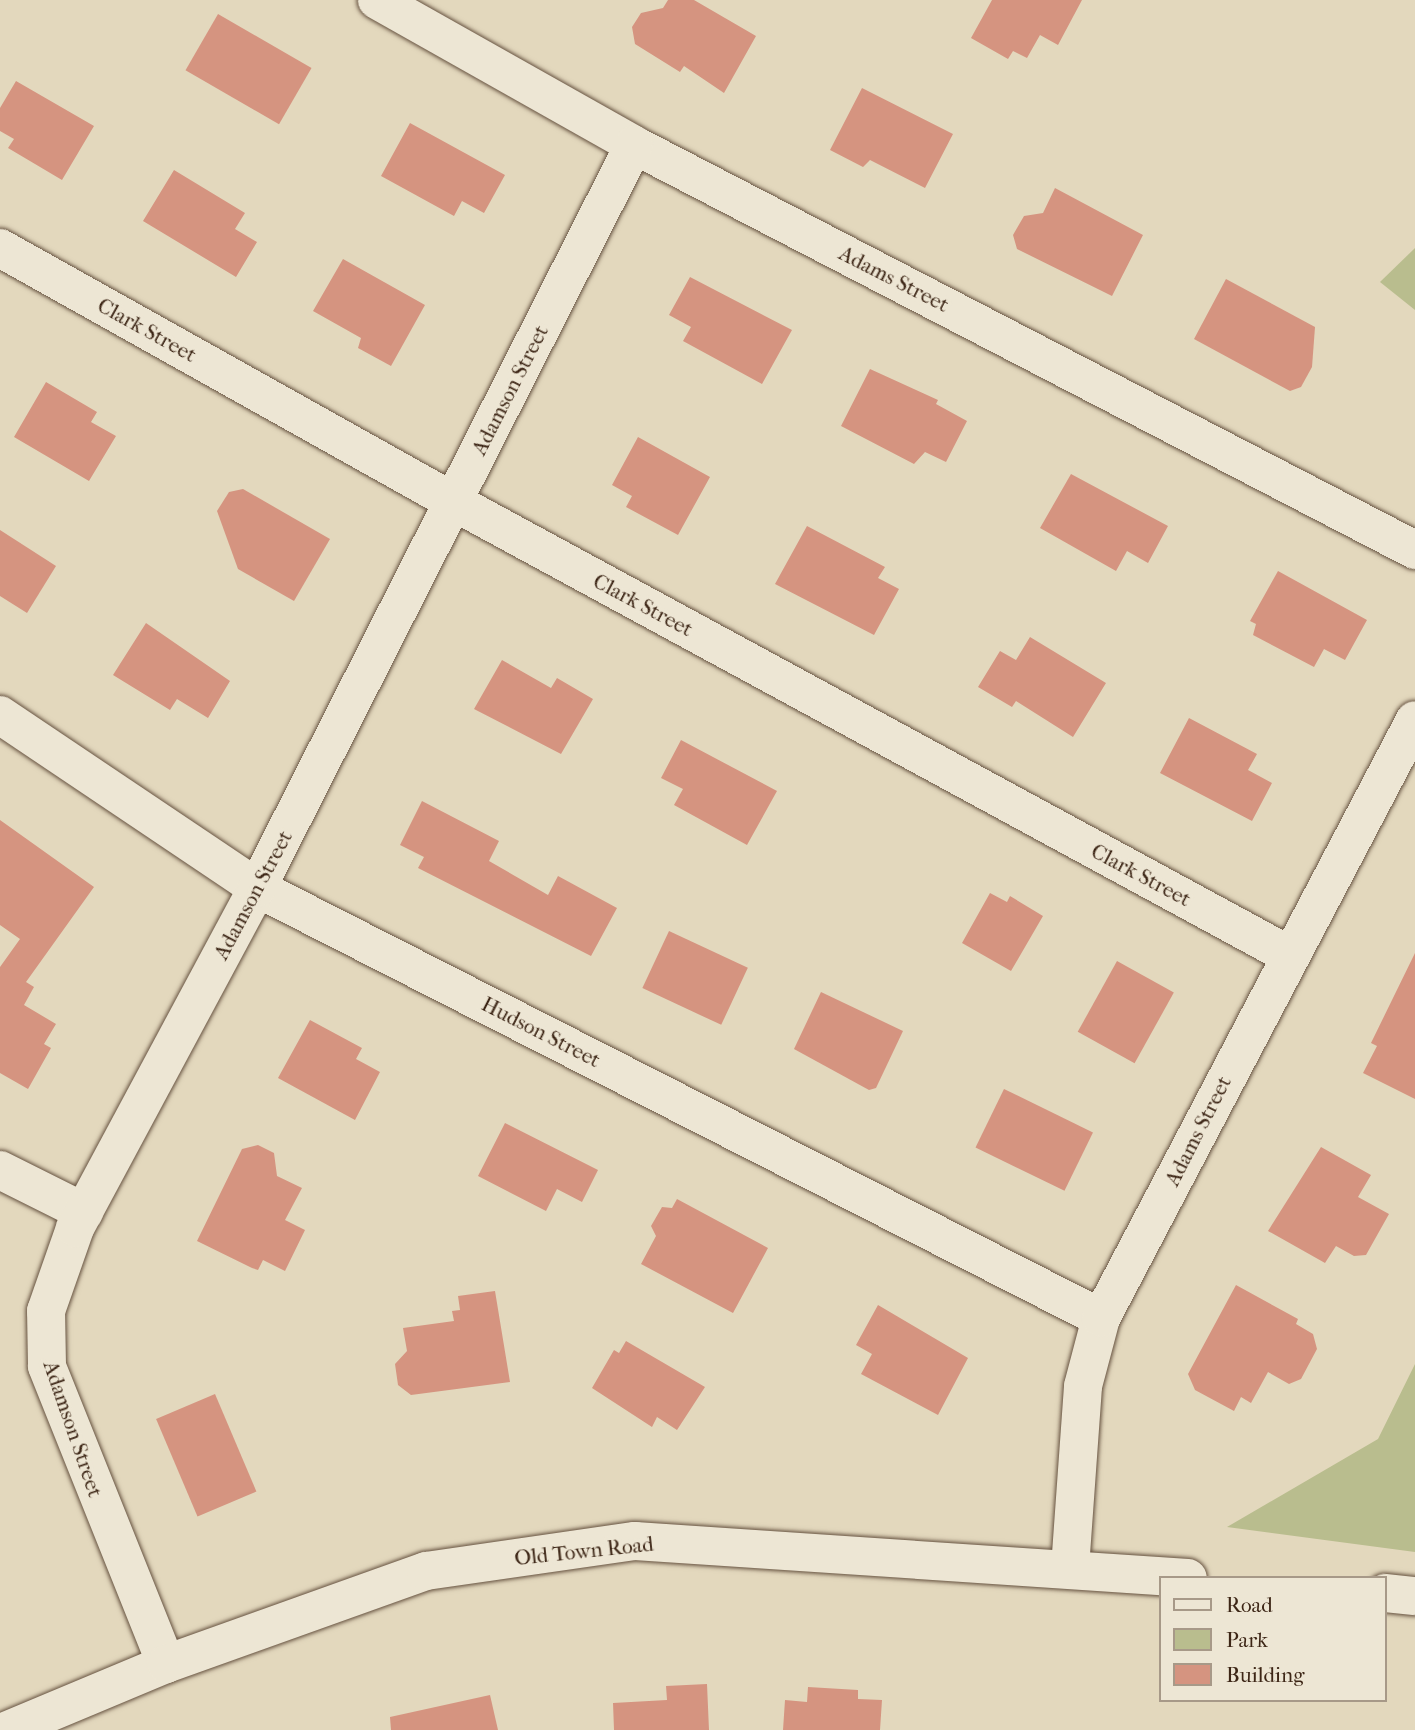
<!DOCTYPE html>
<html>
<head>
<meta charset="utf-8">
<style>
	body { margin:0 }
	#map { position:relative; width:1415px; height:1730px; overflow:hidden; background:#e3d8bd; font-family:"IM FELL French Canon",serif }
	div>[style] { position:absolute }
	.green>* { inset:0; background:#b9bd8e }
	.building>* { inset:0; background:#d59480; transform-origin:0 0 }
	.roads { filter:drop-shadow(0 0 2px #665240) drop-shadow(0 0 2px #665240) }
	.minor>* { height:38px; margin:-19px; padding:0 19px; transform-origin:19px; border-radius:19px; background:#ede6d4 }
	.secondary>* { height:38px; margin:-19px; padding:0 19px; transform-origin:19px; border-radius:19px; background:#ede6d4 }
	span { translate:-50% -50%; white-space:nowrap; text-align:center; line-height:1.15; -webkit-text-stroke:7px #ede6d4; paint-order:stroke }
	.street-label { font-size:21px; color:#3d2616 }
	.legend { position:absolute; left:1159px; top:1576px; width:228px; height:126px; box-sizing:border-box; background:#ede6d4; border:2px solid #a79988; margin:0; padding:9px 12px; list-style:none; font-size:21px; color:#3d2616 }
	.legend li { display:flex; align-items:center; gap:14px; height:35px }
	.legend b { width:35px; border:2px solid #a79988 }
</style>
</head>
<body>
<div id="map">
	<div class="green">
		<i style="clip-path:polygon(1415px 248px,1415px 310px,1380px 282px)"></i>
		<i style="clip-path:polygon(1415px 1364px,1415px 1552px,1227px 1527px,1378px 1439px)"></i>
	</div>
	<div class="building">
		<i style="clip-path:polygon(668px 0,694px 0,756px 36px,724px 93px,684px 66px,680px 72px,635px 44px,632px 27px,641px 13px,663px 8px)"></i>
		<i style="clip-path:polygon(992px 0,1082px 0,1058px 45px,1040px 35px,1027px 58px,1013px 51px,1008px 59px,971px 38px)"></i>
		<i style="left:218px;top:14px;width:108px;height:65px;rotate:30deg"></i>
		<i style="clip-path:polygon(16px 81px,94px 126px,62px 180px,8px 148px,14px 139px,0 131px,0 108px)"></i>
		<i style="clip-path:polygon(862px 88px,953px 134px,925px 188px,870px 160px,863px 167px,830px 150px)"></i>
		<i style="clip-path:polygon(410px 123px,505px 175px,484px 213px,462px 201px,454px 216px,381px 176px)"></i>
		<i style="clip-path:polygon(174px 170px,245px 213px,235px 229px,257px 242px,236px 277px,143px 221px)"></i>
		<i style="clip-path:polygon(1055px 188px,1143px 235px,1112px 296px,1017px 249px,1013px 235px,1024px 216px,1043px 213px)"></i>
		<i style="clip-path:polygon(343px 259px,425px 305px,391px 366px,358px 348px,361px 338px,313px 311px)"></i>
		<i style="clip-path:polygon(690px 277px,792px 330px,762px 384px,683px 341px,691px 327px,669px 315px)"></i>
		<i style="clip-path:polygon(1226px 279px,1315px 327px,1312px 367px,1301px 387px,1290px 391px,1194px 339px)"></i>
		<i style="clip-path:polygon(870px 369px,938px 400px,936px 404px,967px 421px,946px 462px,925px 452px,914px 464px,841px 426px)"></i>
		<i style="clip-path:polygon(46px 382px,97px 412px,91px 422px,116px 436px,89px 481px,14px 437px)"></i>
		<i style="clip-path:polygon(638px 437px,710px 477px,678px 535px,626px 507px,632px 496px,612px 485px)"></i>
		<i style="clip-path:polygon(1071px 474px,1168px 526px,1148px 563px,1127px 551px,1116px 571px,1040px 528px)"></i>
		<i style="clip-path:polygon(243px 489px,330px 539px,294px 601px,238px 569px,217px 511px,229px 492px)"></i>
		<i style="clip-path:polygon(807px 526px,885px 567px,878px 578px,899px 589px,874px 635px,775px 584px)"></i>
		<i style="clip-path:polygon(0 530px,56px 566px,27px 613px,0 596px)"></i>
		<i style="clip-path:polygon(1278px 571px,1367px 620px,1345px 660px,1324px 649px,1314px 667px,1253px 635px,1256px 624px,1250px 621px)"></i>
		<i style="clip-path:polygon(146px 623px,230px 681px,208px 718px,177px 699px,170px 710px,113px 675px)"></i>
		<i style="clip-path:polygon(1030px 637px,1106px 683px,1073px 737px,1016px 701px,1012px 707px,978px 687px,1000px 651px,1016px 660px)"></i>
		<i style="clip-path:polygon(502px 660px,551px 688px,557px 678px,593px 699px,561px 754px,474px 709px)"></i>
		<i style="clip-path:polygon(1189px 718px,1257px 754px,1248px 770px,1272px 783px,1252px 821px,1160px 773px)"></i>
		<i style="clip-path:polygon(681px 740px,777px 791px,747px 845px,674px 805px,683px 789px,661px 778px)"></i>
		<i style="clip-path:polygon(422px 801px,499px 841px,489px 861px,548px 895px,558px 876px,617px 908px,591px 956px,418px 868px,424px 857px,400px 845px)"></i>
		<i style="clip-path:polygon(0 820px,94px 887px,26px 982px,34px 987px,24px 1005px,56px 1024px,44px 1044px,51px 1048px,28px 1089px,0 1073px,0 967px,20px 939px,0 925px)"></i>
		<i style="clip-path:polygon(990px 893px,1007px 902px,1010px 896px,1043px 916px,1011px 971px,962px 943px)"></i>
		<i style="left:669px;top:931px;width:87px;height:63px;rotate:25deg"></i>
		<i style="clip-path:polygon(1415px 953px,1415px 1099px,1363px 1073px,1377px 1046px,1371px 1043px)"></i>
		<i style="left:1117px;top:961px;width:65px;height:81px;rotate:29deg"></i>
		<i style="clip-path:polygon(821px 992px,903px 1031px,876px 1088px,869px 1090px,794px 1049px)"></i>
		<i style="clip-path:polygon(310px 1020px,362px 1048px,356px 1059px,380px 1072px,355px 1120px,278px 1078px)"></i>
		<i style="left:1004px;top:1089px;width:99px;height:65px;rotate:26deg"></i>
		<i style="clip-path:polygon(505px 1123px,598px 1170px,582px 1202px,557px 1189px,546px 1211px,478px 1176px)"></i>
		<i style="clip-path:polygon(258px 1145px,274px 1153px,277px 1176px,302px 1188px,285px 1220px,305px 1230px,285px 1271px,263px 1260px,258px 1270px,252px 1268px,197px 1241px,242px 1149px)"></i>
		<i style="clip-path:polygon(1321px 1147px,1371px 1175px,1358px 1197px,1389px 1214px,1366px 1255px,1354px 1256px,1336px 1246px,1325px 1263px,1268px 1231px)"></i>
		<i style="clip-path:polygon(677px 1199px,768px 1248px,733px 1313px,641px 1264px,656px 1236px,651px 1226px,662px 1207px,672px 1208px)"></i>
		<i style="clip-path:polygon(1236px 1285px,1298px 1319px,1296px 1324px,1313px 1334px,1317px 1349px,1301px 1379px,1289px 1384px,1268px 1372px,1251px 1403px,1241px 1397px,1234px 1411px,1195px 1390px,1188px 1374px)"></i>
		<i style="clip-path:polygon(495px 1291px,510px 1382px,411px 1395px,398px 1385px,395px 1364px,407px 1351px,403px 1328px,454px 1321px,452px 1311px,460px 1310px,458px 1296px)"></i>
		<i style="clip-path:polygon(878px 1305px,968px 1358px,938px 1415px,861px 1374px,872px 1354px,856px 1345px)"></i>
		<i style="clip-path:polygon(626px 1341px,705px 1387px,677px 1430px,657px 1417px,652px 1427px,592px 1388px,614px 1350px,619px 1353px)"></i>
		<i style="left:215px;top:1394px;width:106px;height:64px;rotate:67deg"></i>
		<i style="clip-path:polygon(707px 1684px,709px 1730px,614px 1730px,613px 1703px,667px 1700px,666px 1686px)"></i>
		<i style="clip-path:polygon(808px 1687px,858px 1690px,858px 1699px,882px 1700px,880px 1730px,783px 1730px,785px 1700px,807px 1702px)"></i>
		<i style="clip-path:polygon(490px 1695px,498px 1730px,391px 1730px,390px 1717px)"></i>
	</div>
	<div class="roads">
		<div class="minor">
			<i style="left:377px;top:0;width:295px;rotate:29.4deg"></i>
			<i style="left:634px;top:145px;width:880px;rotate:27.41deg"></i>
			<i style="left:0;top:248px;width:520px;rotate:29.23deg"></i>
			<i style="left:454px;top:502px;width:950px;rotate:28.48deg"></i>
			<i style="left:0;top:715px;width:310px;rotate:33.9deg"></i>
			<i style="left:257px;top:888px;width:947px;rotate:27deg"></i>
			<i style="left:0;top:1170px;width:94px;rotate:26.6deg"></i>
			<i style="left:1070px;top:1568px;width:182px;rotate:-85.9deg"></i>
			<i style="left:1083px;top:1386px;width:70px;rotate:-75.2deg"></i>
			<i style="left:1101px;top:1318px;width:675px;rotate:-62.3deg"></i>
			<i style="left:166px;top:1664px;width:321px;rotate:-111.8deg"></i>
			<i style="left:47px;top:1366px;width:55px;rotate:-91deg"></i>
			<i style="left:46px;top:1311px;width:88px;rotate:-70.7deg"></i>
			<i style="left:75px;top:1228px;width:386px;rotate:-61.8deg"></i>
			<i style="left:257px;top:888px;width:833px;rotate:-63.1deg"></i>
		</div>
		<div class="secondary">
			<i style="left:1385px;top:1593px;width:30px;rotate:6deg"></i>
			<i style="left:8px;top:1730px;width:171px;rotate:-22.7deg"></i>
			<i style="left:166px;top:1664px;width:276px;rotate:-19.7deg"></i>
			<i style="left:426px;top:1571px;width:211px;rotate:-8.2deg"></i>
			<i style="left:635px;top:1541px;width:554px;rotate:3.83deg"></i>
		</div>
	</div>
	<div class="street-label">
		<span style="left:894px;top:279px;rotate:27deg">Adams Street</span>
		<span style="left:147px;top:330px;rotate:29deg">Clark Street</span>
		<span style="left:510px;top:390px;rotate:-63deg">Adamson Street</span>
		<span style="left:643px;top:605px;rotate:28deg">Clark Street</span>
		<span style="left:1141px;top:875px;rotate:28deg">Clark Street</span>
		<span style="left:253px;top:895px;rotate:-62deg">Adamson Street</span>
		<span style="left:541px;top:1032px;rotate:27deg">Hudson Street</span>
		<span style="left:1198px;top:1131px;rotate:-63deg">Adams Street</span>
		<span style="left:73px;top:1429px;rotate:71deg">Adamson Street</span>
		<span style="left:584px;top:1551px;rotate:-6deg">Old Town Road</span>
	</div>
	<ul class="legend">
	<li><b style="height:9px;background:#ede6d4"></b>Road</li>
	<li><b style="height:19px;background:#b9bd8e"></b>Park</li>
	<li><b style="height:19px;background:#d59480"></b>Building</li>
	</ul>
</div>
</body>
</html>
